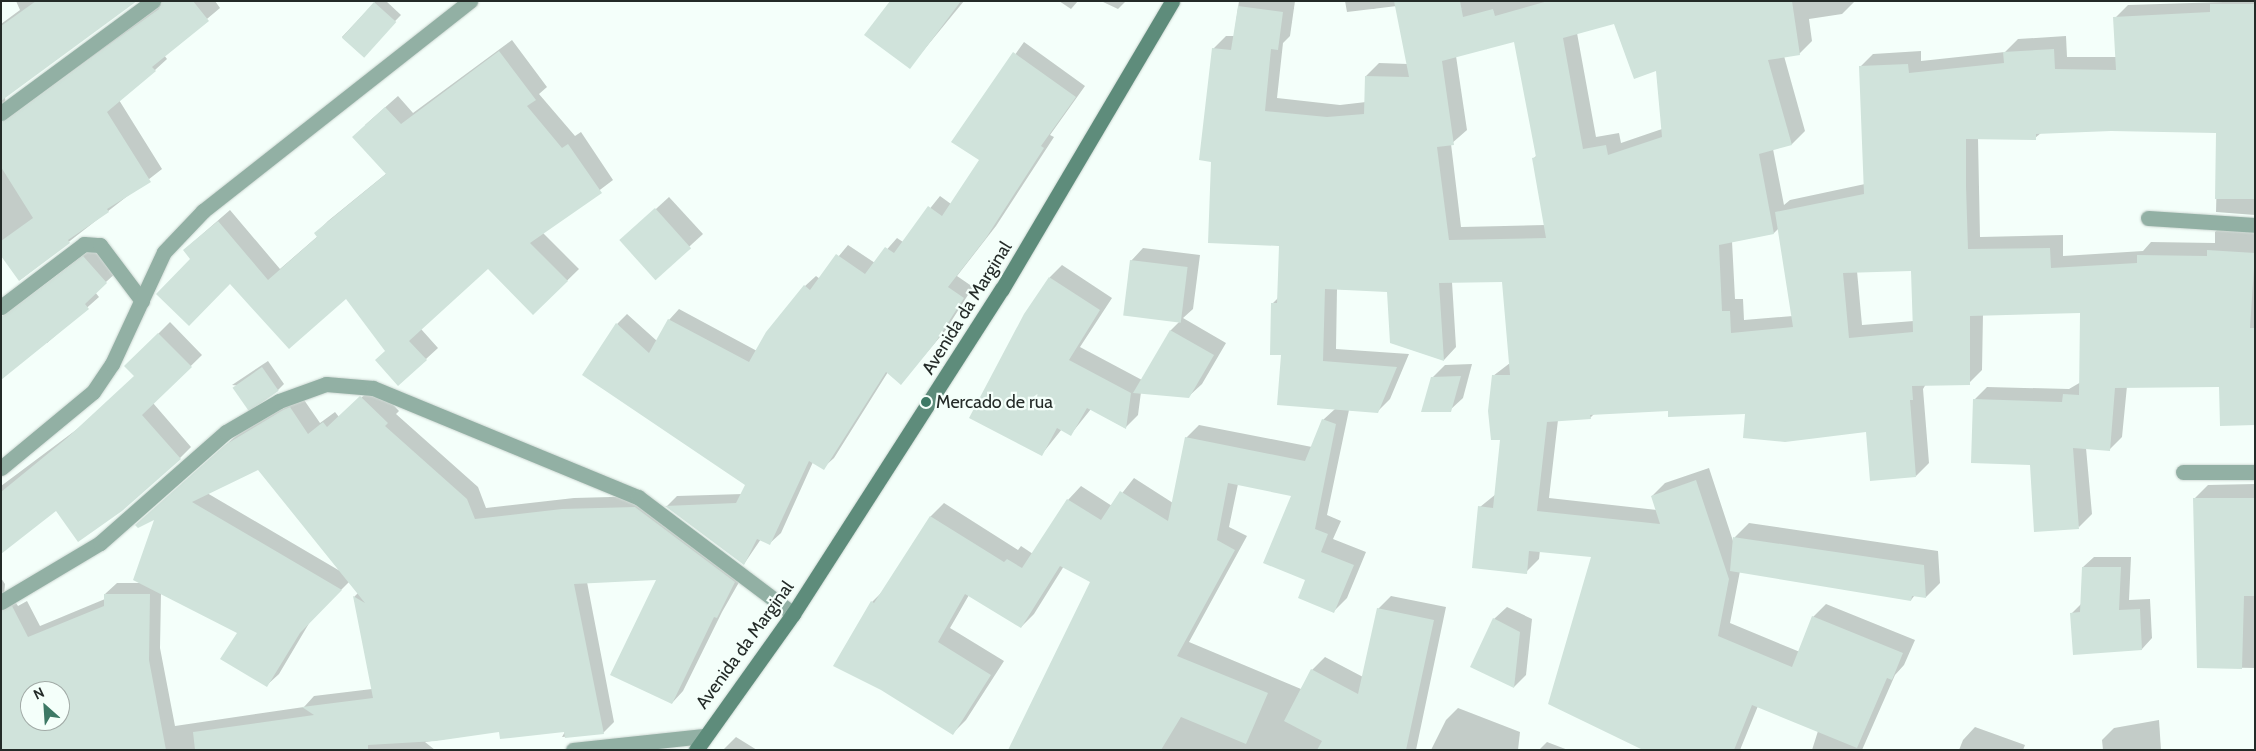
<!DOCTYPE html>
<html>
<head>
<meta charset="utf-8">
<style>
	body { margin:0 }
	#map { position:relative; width:2256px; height:751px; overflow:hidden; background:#f4fffa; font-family:Cabin,sans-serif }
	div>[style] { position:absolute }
	.shadow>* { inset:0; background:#0003 }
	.building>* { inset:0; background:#d0e3db; transform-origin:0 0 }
	.roads { filter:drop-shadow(0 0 1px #cfd9d4) drop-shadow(0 0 1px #cfd9d4) }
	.street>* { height:15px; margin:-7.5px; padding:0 7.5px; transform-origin:7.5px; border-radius:7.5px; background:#92b0a4 }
	.secondary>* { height:15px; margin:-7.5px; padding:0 7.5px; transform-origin:7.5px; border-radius:7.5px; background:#5e8c7b }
	.dots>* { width:14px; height:14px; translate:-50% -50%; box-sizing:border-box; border:2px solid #f4fffa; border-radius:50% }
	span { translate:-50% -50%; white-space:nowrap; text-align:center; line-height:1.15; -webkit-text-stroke:4.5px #f4fffa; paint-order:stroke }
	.street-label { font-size:18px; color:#242b28 }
	.poi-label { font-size:18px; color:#242b28 }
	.left { translate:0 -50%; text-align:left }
	.frame { position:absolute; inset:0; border:2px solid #242b28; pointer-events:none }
	.north { position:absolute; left:20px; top:681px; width:50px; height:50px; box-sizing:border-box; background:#f4fffa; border:1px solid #a1aaa6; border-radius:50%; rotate:334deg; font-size:14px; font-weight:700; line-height:20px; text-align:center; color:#242b28 }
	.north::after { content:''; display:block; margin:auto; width:18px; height:22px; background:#3d7965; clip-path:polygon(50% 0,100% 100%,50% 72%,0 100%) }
</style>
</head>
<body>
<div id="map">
	<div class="shadow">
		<i style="clip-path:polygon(16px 1px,135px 1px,5px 97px,6px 107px,20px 109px,163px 1px,215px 1px,220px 8px,164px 55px,167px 59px,155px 70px,119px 100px,162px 169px,20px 280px,1px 254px,1px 24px,20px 10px)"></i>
		<i style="clip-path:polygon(376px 1px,386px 1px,401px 15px,362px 55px,342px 37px)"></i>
		<i style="clip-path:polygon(891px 1px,964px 1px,909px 68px)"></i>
		<i style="clip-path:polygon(1059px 1px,1078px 1px,1071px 9px)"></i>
		<i style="clip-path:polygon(1101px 1px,1126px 1px,1118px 9px)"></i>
		<i style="clip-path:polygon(evenodd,1239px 1px,1295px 1px,1290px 36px,1283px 43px,1277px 98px,1340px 105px,1366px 102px,1366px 76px,1379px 63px,1408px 64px,1397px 6px,1347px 12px,1345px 1px,1855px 1px,1842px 14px,1809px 19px,1812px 41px,1799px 54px,1784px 56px,1805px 131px,1792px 144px,1773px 149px,1784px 205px,1790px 200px,1865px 184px,1860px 67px,1873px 54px,1921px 51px,1921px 61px,2005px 52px,2018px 39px,2066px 36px,2067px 57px,2116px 57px,2115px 18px,2128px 5px,2255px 1px,2255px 215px,2216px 212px,2218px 132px,2111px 130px,2041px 133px,2035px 138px,1978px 138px,1980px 237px,2063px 235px,2063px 256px,2143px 251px,2151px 242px,2215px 243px,2215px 232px,2228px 219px,2255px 221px,2255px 424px,2221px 385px,2127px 386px,2122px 437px,2109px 450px,2086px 448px,2092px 514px,2079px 527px,2031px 463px,1974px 400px,1987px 387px,2069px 389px,2081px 382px,2081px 311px,1983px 314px,1982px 370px,1969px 383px,1926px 384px,1923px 389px,1929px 463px,1916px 476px,1867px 431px,1747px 412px,1669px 409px,1595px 413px,1590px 418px,1558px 420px,1549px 498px,1657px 510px,1652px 496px,1665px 483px,1709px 468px,1734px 544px,1735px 537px,1749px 523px,1938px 551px,1940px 583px,1926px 597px,1915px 595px,1911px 600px,1740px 571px,1730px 623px,1800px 652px,1813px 617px,1826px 604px,1915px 640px,1904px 665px,1895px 675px,1862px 750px,1812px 750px,1818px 731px,1758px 706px,1740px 750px,1654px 750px,1592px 556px,1540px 550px,1539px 559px,1526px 572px,1480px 507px,1496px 494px,1502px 438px,1493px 376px,1510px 363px,1503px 281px,1452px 282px,1456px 347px,1444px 360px,1388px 291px,1337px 289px,1336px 349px,1409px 354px,1390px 399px,1377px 412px,1349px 410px,1327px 515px,1341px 521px,1333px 539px,1366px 552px,1347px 598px,1334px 611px,1307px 579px,1293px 495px,1238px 484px,1229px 527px,1247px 536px,1189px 642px,1301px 689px,1312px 670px,1325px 657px,1363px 677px,1378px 609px,1391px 596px,1446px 607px,1416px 750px,1010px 750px,1091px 582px,1064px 566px,1034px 614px,1021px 627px,969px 595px,950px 628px,1004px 661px,966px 720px,953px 733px,872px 602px,884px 590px,931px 516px,944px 503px,1018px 550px,1021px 546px,1033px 554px,1068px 500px,1081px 486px,1112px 506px,1134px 478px,1173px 503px,1186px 438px,1199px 425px,1312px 447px,1323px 420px,1335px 409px,1283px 354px,1272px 304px,1278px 298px,1280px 245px,1212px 160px,1213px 49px,1226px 36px,1234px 36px,1239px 1px,1615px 23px,1657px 69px,1662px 129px,1621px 143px,1619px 133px,1596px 137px,1577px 33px,1615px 23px,1239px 1px,1515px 40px,1537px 155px,1533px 159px,1545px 225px,1461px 227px,1451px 144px,1467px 130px,1456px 56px,1515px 40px,1239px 1px,1779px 228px,1793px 316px,1744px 320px,1743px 299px,1735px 299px,1732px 241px,1774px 233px,1779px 228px,1239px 1px,1912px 270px,1914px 321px,1862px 325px,1857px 271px,1912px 270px)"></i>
		<i style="clip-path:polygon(512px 40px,547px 87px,539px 94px,575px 136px,581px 132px,613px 180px,543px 233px,579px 269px,533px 314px,488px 267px,421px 329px,438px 348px,426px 359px,386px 350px,346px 297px,230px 283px,192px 259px,184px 250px,230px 210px,280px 269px,318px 236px,316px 233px,328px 221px,387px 173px,365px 125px,398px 96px,413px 113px)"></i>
		<i style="clip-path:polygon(1024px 42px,1085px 86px,1050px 135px,1054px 137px,996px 226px,957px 276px,973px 287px,945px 331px,901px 383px,888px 372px,834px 458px,823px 468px,813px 462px,781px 533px,770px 543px,761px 539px,744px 564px,667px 506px,677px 496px,743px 494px,747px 485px,617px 324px,627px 314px,657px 341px,669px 320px,679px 309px,757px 351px,805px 286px,816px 276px,820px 279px,848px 245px,875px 263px,897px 238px,903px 242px,940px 196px,951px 204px,981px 159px,953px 142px)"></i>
		<i style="clip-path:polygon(669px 197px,703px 234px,655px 278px,634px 229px)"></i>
		<i style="clip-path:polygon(95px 246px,118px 271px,95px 292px,99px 297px,47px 343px,1px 319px)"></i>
		<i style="clip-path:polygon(1143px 248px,1200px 255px,1193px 309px,1183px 318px,1226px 343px,1202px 384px,1189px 396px,1141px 392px,1138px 415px,1125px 428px,1091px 409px,1071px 434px,1062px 429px,1042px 454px,1050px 277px,1062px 265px,1112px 298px,1080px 347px,1142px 380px,1171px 330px,1180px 321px,1131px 261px)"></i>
		<i style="clip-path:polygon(170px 322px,202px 355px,153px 403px,191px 447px,180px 458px,56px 509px,1px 553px,1px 486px,80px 427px,136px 376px,126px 366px)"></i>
		<i style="clip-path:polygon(268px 361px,284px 384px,278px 390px,232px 385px)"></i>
		<i style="clip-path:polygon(1472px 364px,1463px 398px,1450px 410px,1432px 378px,1445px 365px)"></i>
		<i style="clip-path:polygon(evenodd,375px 386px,399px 411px,396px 414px,478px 487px,486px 508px,574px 498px,647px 496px,746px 570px,722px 612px,683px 691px,672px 703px,658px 578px,587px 582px,614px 722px,603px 733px,562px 737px,566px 730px,500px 731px,425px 742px,435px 750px,1px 750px,1px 578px,5px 584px,4px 596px,14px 600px,18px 606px,27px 601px,40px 626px,105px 599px,105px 594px,117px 583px,142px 583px,156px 518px,137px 525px,238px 434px,302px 397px,320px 423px,335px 412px,339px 417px,375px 386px,258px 468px,340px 571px,207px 493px,258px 468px,375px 386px,349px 582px,358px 593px,354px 597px,372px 689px,314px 696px,304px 707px,175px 726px,160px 648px,161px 593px,238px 632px,267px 685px,279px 674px,311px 620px,349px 582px,375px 386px,30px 691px,60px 691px,60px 721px,30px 721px,30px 691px)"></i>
		<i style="clip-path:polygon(2255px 484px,2255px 668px,2198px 667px,2194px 499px,2208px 485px)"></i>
		<i style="clip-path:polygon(2094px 557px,2131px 557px,2129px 600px,2150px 599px,2152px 638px,2142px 649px,2072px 613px,2081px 604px,2083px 567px)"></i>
		<i style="clip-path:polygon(1507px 607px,1532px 619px,1526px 675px,1514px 687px,1494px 619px)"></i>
		<i style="clip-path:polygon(1458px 708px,1520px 732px,1518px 750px,1431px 750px,1446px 720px)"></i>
		<i style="clip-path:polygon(2159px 720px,2161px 750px,2103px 750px,2102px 740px,2114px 728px)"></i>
		<i style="clip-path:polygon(1975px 727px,2025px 745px,2023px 750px,1959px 750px,1963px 740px)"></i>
		<i style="clip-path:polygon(736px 737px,757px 750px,723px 750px)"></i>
		<i style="clip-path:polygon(1547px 742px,1568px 750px,1539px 750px)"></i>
	</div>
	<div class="building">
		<i style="clip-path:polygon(36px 1px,137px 1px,1px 101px,1px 26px)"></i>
		<i style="clip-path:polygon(162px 1px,193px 1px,209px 21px,152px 67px,156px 71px,107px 112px,151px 182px,107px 209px,109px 212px,68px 240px,70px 243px,19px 281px,1px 256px,1px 241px,33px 218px,1px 167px,1px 122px,159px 9px)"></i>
		<i style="clip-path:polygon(890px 1px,961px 1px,910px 69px,864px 35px)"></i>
		<i style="clip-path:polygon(evenodd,1394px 1px,1460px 1px,1463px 17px,1493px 9px,1495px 16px,1548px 1px,1792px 1px,1800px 55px,1768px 60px,1792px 145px,1759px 154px,1774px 234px,1719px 245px,1722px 311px,1730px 311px,1731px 333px,1793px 327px,1775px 212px,1864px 194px,1859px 66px,1908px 64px,1909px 73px,2004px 63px,2003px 52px,2054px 49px,2055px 69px,2116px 70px,2113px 17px,2210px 12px,2210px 4px,2255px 4px,2255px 199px,2215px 199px,2216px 133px,2111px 131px,2036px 134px,2036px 140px,1966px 139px,1966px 186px,1968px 249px,2050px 248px,2051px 268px,2137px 263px,2137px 255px,2207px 256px,2207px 250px,2255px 253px,2250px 328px,2255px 328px,2255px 425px,2220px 426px,2219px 387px,2115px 388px,2110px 451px,2073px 448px,2079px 529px,2034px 532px,2030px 465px,1971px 463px,1973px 399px,2062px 402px,2063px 394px,2079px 395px,2080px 313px,1970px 316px,1970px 385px,1912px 386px,1913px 400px,1910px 400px,1916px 477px,1870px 481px,1866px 432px,1785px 442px,1743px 438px,1745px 414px,1668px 417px,1668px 411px,1590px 415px,1591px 419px,1547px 422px,1537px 511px,1660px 524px,1651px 496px,1696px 480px,1729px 579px,1718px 636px,1792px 667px,1812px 616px,1903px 653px,1892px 680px,1887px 678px,1857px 748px,1752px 705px,1734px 750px,1643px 750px,1548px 704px,1591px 557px,1529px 551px,1527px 574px,1472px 568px,1478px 506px,1493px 508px,1500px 440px,1491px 440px,1488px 411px,1492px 375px,1510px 375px,1502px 282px,1439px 283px,1444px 361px,1390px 343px,1387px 292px,1325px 289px,1323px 361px,1397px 367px,1378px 413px,1277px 405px,1281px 355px,1270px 355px,1271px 303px,1277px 303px,1279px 246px,1208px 243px,1211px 162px,1199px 160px,1212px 48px,1231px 50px,1238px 6px,1283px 12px,1278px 50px,1271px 49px,1265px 111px,1327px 117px,1364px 114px,1365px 76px,1409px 77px,1394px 1px,1614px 24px,1634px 79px,1656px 71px,1662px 137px,1608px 155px,1606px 145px,1583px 149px,1563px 38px,1614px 24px,1394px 1px,1514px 42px,1536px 157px,1532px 158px,1546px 238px,1449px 240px,1437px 147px,1454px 145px,1442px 61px,1514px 42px,1394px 1px,1911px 271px,1913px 332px,1849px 338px,1843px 273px,1911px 271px)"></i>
		<i style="left:374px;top:2px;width:30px;height:48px;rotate:42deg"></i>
		<i style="clip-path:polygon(499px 51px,536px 100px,527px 106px,562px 148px,568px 144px,602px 193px,530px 243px,568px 281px,533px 315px,488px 269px,409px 341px,427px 360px,398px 386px,375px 360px,385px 351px,346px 299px,289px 349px,230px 284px,189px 326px,156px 294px,190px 259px,183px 250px,218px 221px,268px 280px,317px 237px,314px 233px,386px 174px,352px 137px,385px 107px,401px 124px)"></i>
		<i style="clip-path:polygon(1013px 52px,1076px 97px,1041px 146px,1044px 148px,986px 238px,948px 287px,964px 298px,935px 343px,901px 385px,886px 372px,824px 470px,809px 461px,770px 545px,757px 539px,744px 565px,665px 506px,736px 503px,745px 485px,582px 375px,616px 323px,649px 353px,668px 319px,749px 362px,766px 332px,804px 285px,810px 290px,836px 254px,865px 274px,885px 247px,894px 253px,928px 206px,942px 216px,979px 160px,951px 142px)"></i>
		<i style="left:655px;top:208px;width:54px;height:48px;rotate:48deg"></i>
		<i style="clip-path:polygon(83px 256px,107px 283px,85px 304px,89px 309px,1px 380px,1px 317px)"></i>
		<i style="left:1130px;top:260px;width:58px;height:56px;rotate:7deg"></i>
		<i style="clip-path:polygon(1049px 277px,1100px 310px,1069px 360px,1131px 393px,1126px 429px,1087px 408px,1071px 436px,1057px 428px,1042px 456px,969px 418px,1024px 314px)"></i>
		<i style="clip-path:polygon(1170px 330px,1214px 355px,1189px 398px,1133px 393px)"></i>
		<i style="clip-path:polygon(158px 333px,192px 367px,142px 415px,181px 459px,122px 511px,78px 542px,56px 511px,1px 554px,1px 492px,67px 438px,134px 376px,124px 366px)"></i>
		<i style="left:262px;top:367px;width:29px;height:36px;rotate:55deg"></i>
		<i style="clip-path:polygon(1461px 376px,1451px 412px,1421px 412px,1431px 377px)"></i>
		<i style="clip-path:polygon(360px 396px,388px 423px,385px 426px,467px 499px,475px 519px,562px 509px,635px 507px,735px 582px,717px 618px,714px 617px,672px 704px,610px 675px,656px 580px,574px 584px,604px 734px,565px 738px,564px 732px,500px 739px,499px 732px,436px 741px,368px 745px,368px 750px,195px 750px,193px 732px,314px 715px,302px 707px,373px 698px,353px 596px,365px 603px,258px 470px,192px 502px,342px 590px,300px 633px,267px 687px,220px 659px,237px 633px,133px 580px,154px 520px,138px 528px,135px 525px,225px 445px,283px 410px,290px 407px,308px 434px,323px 422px,327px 427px)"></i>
		<i style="clip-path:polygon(1322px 419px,1336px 424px,1315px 529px,1328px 534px,1321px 552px,1354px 565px,1334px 613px,1298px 598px,1305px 580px,1263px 563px,1291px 496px,1228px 483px,1217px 540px,1235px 550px,1177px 656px,1268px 693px,1246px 744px,1181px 717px,1161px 750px,1008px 750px,1090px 582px,1060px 566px,1021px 628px,965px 594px,938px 642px,991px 675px,953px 735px,881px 690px,833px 666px,871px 601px,874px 603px,930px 516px,1004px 562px,1007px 559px,1022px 568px,1067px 499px,1101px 520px,1120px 491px,1168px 521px,1185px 437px,1305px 461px)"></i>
		<i style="clip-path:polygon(2193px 498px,2255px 498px,2255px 596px,2244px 596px,2242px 669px,2197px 668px)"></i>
		<i style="clip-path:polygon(1733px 537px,1924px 565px,1926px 598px,1912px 596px,1911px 601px,1730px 571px)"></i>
		<i style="clip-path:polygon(2082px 567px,2121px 567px,2119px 610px,2140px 609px,2142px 650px,2073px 655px,2070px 613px,2080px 612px)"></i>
		<i style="clip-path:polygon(evenodd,104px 594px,150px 594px,149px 660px,166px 750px,1px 750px,1px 611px,12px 606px,28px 637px,104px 606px,104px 594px,30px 691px,60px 691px,60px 721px,30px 721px,30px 691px)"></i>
		<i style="clip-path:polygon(1377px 608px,1434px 620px,1406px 750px,1317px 750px,1322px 741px,1284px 721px,1311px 669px,1358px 694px)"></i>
		<i style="clip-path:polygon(1493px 618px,1520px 632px,1514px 688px,1470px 667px)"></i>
	</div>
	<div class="roads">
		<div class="street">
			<i style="left:1px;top:113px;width:189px;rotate:-36.4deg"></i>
			<i style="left:2148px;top:218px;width:107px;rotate:3.7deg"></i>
			<i style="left:1px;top:307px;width:104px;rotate:-37.2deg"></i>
			<i style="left:84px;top:244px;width:16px;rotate:4deg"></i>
			<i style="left:100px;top:245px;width:70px;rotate:53.1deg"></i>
			<i style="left:1px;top:468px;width:119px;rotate:-39.6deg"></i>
			<i style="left:93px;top:392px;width:34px;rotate:-56deg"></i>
			<i style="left:112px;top:364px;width:123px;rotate:-65.1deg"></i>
			<i style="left:164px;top:252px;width:57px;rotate:-46.4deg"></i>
			<i style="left:203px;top:211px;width:340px;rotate:-38.2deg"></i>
			<i style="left:2183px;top:472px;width:72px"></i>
			<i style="left:1px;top:602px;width:115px;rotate:-30.8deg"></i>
			<i style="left:100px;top:543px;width:168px;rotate:-41.4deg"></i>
			<i style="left:226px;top:432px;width:61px;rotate:-30.3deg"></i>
			<i style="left:279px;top:401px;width:50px;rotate:-19.9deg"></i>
			<i style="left:326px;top:384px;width:47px;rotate:4.9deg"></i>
			<i style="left:373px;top:388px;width:287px;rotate:22.4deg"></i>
			<i style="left:638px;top:497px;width:194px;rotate:37deg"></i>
			<i style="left:573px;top:750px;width:131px;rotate:-6.1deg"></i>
		</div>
		<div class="secondary">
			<i style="left:696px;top:750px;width:167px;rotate:-54.5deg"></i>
			<i style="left:793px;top:614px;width:386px;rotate:-57.3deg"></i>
			<i style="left:1002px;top:289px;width:334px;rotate:-59.4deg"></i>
		</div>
	</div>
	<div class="dots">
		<i style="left:926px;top:402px;background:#3d7965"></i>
	</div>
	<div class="street-label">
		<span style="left:967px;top:308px;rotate:-58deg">Avenida da Marginal</span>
		<span style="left:745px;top:645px;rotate:-54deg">Avenida da Marginal</span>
	</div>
	<div class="poi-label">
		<span class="left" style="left:936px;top:402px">Mercado de rua</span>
	</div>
	<div class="frame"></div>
	<div class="north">N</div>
</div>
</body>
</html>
